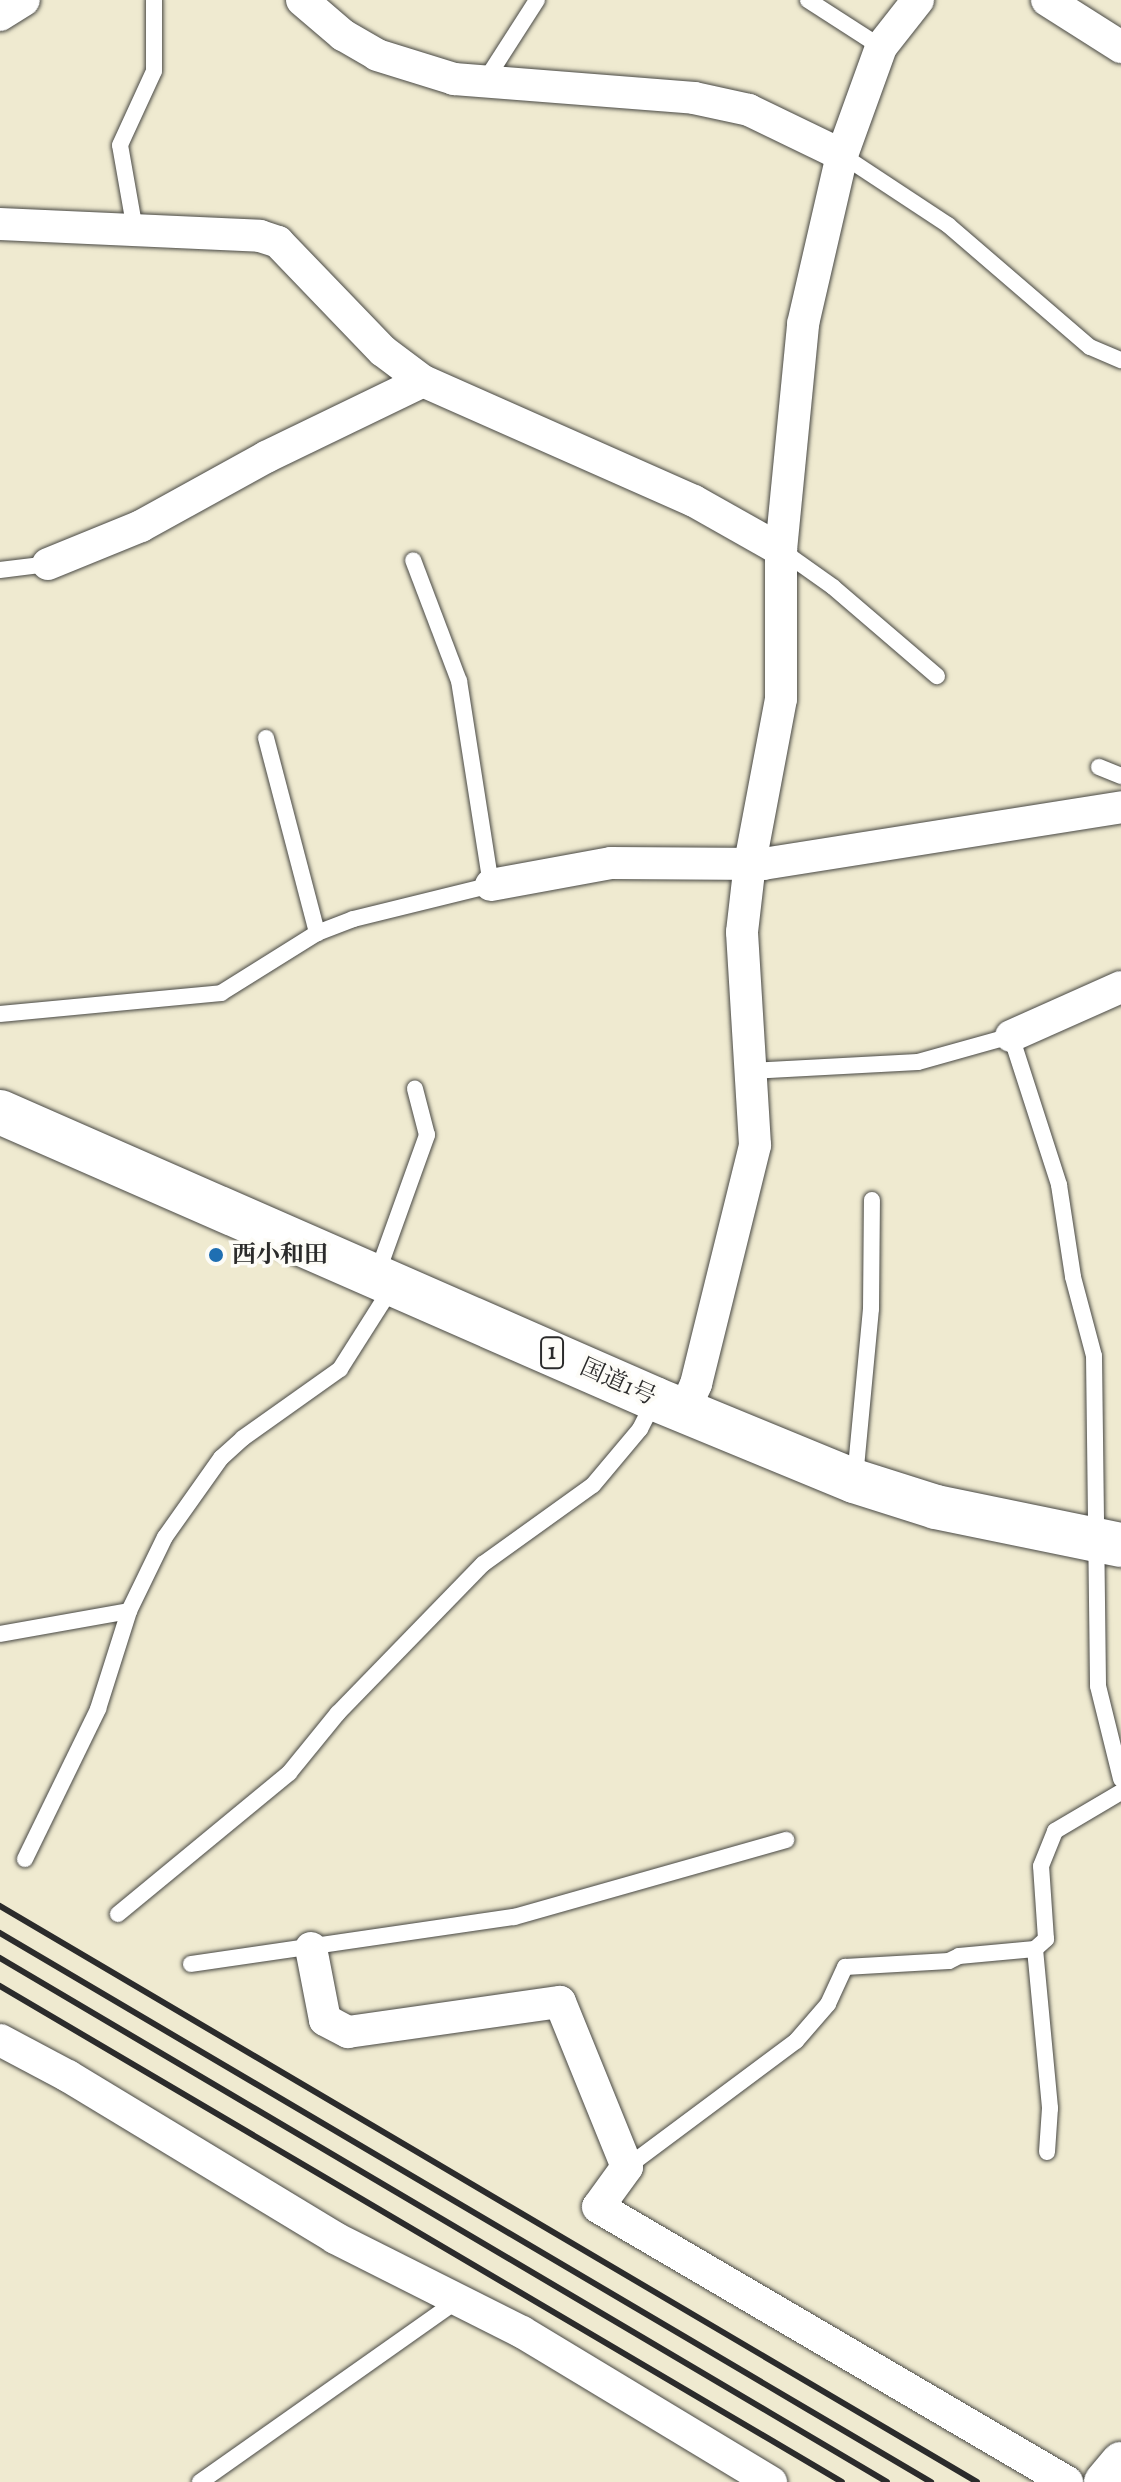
<!DOCTYPE html>
<html>
<head>
<meta charset="utf-8">
<style>
	body { margin:0 }
	#map { position:relative; width:1121px; height:2482px; overflow:hidden; background:#efead0; font-family:Alegreya,"Noto Serif JP",serif }
	div>[style] { position:absolute }
	.roads { filter:drop-shadow(0 0 2px #484844) drop-shadow(0 0 2px #484844) }
	.service>* { height:16px; margin:-8px; padding:0 8px; transform-origin:8px; border-radius:8px; background:#fff }
	.minor>* { height:32px; margin:-16px; padding:0 16px; transform-origin:16px; border-radius:16px; background:#fff }
	.tertiary>* { height:40px; margin:-20px; padding:0 20px; transform-origin:20px; border-radius:20px; background:#fff }
	.trunk>* { height:44px; margin:-22px; padding:0 22px; transform-origin:22px; border-radius:22px; background:#fff }
	.rail>* { height:6px; margin:-3px; padding:0 3px; transform-origin:3px; border-radius:3px; background:#2b2b2b }
	.dots>* { width:22px; height:22px; translate:-50% -50%; box-sizing:border-box; border:4px solid #fdfcf7; border-radius:50% }
	span { translate:-50% -50%; white-space:nowrap; text-align:center; line-height:1.15; -webkit-text-stroke:7px #fdfcf7; paint-order:stroke }
	.shield-label span { padding:2px 6px; background:#fdfcf7; border:2px solid; border-radius:6px; -webkit-text-stroke-width:0 }
	.shield-label { font-size:22px; color:#2b2b2b; font-weight:700 }
	.poi-label { font-size:24px; color:#2b2b2b; font-weight:700 }
	.left { translate:0 -50%; text-align:left }
	.street-label { font-size:24px; color:#2b2b2b }
</style>
</head>
<body>
<div id="map">
	<div class="roads">
		<div class="service">
			<i style="left:808px;top:0;width:87px;rotate:32.8deg"></i>
			<i style="left:485px;top:81px;width:96px;rotate:-57.3deg"></i>
			<i style="left:842px;top:155px;width:127px;rotate:33.4deg"></i>
			<i style="left:948px;top:225px;width:187px;rotate:40.7deg"></i>
			<i style="left:1090px;top:347px;width:34px;rotate:23deg"></i>
			<i style="left:135px;top:230px;width:86px;rotate:-100deg"></i>
			<i style="left:120px;top:145px;width:81px;rotate:-65.3deg"></i>
			<i style="left:154px;top:71px;width:71px;rotate:-90deg"></i>
			<i style="left:781px;top:550px;width:64px;rotate:35.4deg"></i>
			<i style="left:833px;top:587px;width:137px;rotate:40.6deg"></i>
			<i style="left:0;top:570px;width:48px;rotate:-7.1deg"></i>
			<i style="left:266px;top:738px;width:202px;rotate:75.3deg"></i>
			<i style="left:1099px;top:767px;width:24px;rotate:22deg"></i>
			<i style="left:0;top:1014px;width:222px;rotate:-5.4deg"></i>
			<i style="left:221px;top:993px;width:113px;rotate:-32deg"></i>
			<i style="left:317px;top:933px;width:39px;rotate:-21deg"></i>
			<i style="left:353px;top:919px;width:142px;rotate:-13.8deg"></i>
			<i style="left:491px;top:885px;width:206px;rotate:-98.9deg"></i>
			<i style="left:459px;top:681px;width:129px;rotate:-110.8deg"></i>
			<i style="left:750px;top:1071px;width:168px;rotate:-3.1deg"></i>
			<i style="left:918px;top:1062px;width:97px;rotate:-15.6deg"></i>
			<i style="left:1011px;top:1036px;width:157px;rotate:72.1deg"></i>
			<i style="left:1059px;top:1185px;width:93px;rotate:81.3deg"></i>
			<i style="left:1073px;top:1277px;width:82px;rotate:75.1deg"></i>
			<i style="left:1094px;top:1356px;width:330px;rotate:89.3deg"></i>
			<i style="left:1098px;top:1686px;width:96px;rotate:76.1deg"></i>
			<i style="left:377px;top:1274px;width:148px;rotate:-70.2deg"></i>
			<i style="left:427px;top:1135px;width:48px;rotate:-104.6deg"></i>
			<i style="left:855px;top:1478px;width:170px;rotate:-84.6deg"></i>
			<i style="left:871px;top:1309px;width:109px;rotate:-89.5deg"></i>
			<i style="left:0;top:1634px;width:131px;rotate:-10.1deg"></i>
			<i style="left:25px;top:1859px;width:167px;rotate:-64deg"></i>
			<i style="left:98px;top:1709px;width:103px;rotate:-72.4deg"></i>
			<i style="left:129px;top:1611px;width:82px;rotate:-64.1deg"></i>
			<i style="left:165px;top:1537px;width:97px;rotate:-54.7deg"></i>
			<i style="left:221px;top:1458px;width:30px;rotate:-42deg"></i>
			<i style="left:243px;top:1438px;width:119px;rotate:-35.4deg"></i>
			<i style="left:340px;top:1369px;width:97px;rotate:-57.6deg"></i>
			<i style="left:118px;top:1914px;width:222px;rotate:-39.5deg"></i>
			<i style="left:289px;top:1773px;width:77px;rotate:-50.8deg"></i>
			<i style="left:338px;top:1713px;width:208px;rotate:-45.8deg"></i>
			<i style="left:483px;top:1564px;width:135px;rotate:-35.7deg"></i>
			<i style="left:593px;top:1485px;width:73px;rotate:-50deg"></i>
			<i style="left:640px;top:1429px;width:31px;rotate:-63deg"></i>
			<i style="left:1035px;top:1949px;width:160px;rotate:84.6deg"></i>
			<i style="left:1050px;top:2108px;width:44px;rotate:93.9deg"></i>
			<i style="left:191px;top:1964px;width:326px;rotate:-8.3deg"></i>
			<i style="left:514px;top:1917px;width:283px;rotate:-15.8deg"></i>
			<i style="left:627px;top:2167px;width:211px;rotate:-36.7deg"></i>
			<i style="left:796px;top:2041px;width:49px;rotate:-49.1deg"></i>
			<i style="left:828px;top:2004px;width:41px;rotate:-65.3deg"></i>
			<i style="left:845px;top:1967px;width:104px;rotate:-3.3deg"></i>
			<i style="left:949px;top:1961px;width:11px;rotate:-27deg"></i>
			<i style="left:959px;top:1956px;width:76px;rotate:-5.3deg"></i>
			<i style="left:1035px;top:1949px;width:15px;rotate:-42deg"></i>
			<i style="left:1046px;top:1939px;width:73px;rotate:-93.9deg"></i>
			<i style="left:1041px;top:1866px;width:38px;rotate:-68deg"></i>
			<i style="left:1055px;top:1831px;width:77px;rotate:-30.6deg"></i>
			<i style="left:200px;top:2482px;width:316px;rotate:-35.2deg"></i>
		</div>
		<div class="minor">
			<i style="left:302px;top:0;width:54px;rotate:40.5deg"></i>
			<i style="left:343px;top:35px;width:39px;rotate:30deg"></i>
			<i style="left:377px;top:55px;width:81px;rotate:17.3deg"></i>
			<i style="left:454px;top:79px;width:241px;rotate:4.5deg"></i>
			<i style="left:694px;top:98px;width:56px;rotate:12.3deg"></i>
			<i style="left:749px;top:110px;width:103px;rotate:25.8deg"></i>
			<i style="left:1047px;top:0;width:88px;rotate:32.4deg"></i>
			<i style="left:0;top:15px;width:28px;rotate:-32deg"></i>
			<i style="left:0;top:224px;width:260px;rotate:2.6deg"></i>
			<i style="left:260px;top:236px;width:19px;rotate:18deg"></i>
			<i style="left:278px;top:242px;width:151px;rotate:46.1deg"></i>
			<i style="left:383px;top:351px;width:50px;rotate:36.9deg"></i>
			<i style="left:48px;top:564px;width:100px;rotate:-22.2deg"></i>
			<i style="left:141px;top:526px;width:143px;rotate:-28.9deg"></i>
			<i style="left:266px;top:457px;width:174px;rotate:-25.8deg"></i>
			<i style="left:423px;top:381px;width:296px;rotate:23.9deg"></i>
			<i style="left:694px;top:501px;width:100px;rotate:29.4deg"></i>
			<i style="left:491px;top:885px;width:122px;rotate:-10.4deg"></i>
			<i style="left:611px;top:863px;width:152px;rotate:0.4deg"></i>
			<i style="left:763px;top:864px;width:363px;rotate:-9deg"></i>
			<i style="left:1011px;top:1036px;width:120px;rotate:-24deg"></i>
			<i style="left:684px;top:1411px;width:30px;rotate:-66deg"></i>
			<i style="left:696px;top:1384px;width:246px;rotate:-76.1deg"></i>
			<i style="left:755px;top:1145px;width:213px;rotate:-93.5deg"></i>
			<i style="left:742px;top:932px;width:69px;rotate:-83.4deg"></i>
			<i style="left:750px;top:863px;width:167px;rotate:-79.3deg"></i>
			<i style="left:781px;top:699px;width:149px;rotate:-90deg"></i>
			<i style="left:781px;top:550px;width:227px;rotate:-84.4deg"></i>
			<i style="left:803px;top:324px;width:173px;rotate:-77deg"></i>
			<i style="left:842px;top:155px;width:115px;rotate:-70.1deg"></i>
			<i style="left:881px;top:47px;width:60px;rotate:-51.8deg"></i>
			<i style="left:311px;top:1948px;width:73px;rotate:79deg"></i>
			<i style="left:325px;top:2020px;width:26px;rotate:28deg"></i>
			<i style="left:348px;top:2032px;width:214px;rotate:-8.1deg"></i>
			<i style="left:560px;top:2002px;width:178px;rotate:67.9deg"></i>
			<i style="left:627px;top:2167px;width:49px;rotate:125.9deg"></i>
			<i style="left:598px;top:2207px;width:544px;rotate:30.39deg"></i>
			<i style="left:0;top:2040px;width:77px;rotate:27.9deg"></i>
			<i style="left:68px;top:2076px;width:312px;rotate:31.2deg"></i>
			<i style="left:335px;top:2238px;width:209px;rotate:26.7deg"></i>
			<i style="left:522px;top:2332px;width:291px;rotate:31.1deg"></i>
		</div>
		<div class="tertiary">
			<i style="left:1104px;top:2482px;width:26px;rotate:-50deg"></i>
		</div>
		<div class="trunk">
			<i style="left:0;top:1112px;width:715px;rotate:23.66deg"></i>
			<i style="left:655px;top:1399px;width:215px;rotate:22.4deg"></i>
			<i style="left:854px;top:1481px;width:86px;rotate:17.6deg"></i>
			<i style="left:936px;top:1507px;width:189px;rotate:11.6deg"></i>
		</div>
	</div>
	<div class="rail">
		<i style="left:0;top:1906px;width:1134px;rotate:30.52deg"></i>
		<i style="left:0;top:1933px;width:1081px;rotate:30.53deg"></i>
		<i style="left:0;top:1958px;width:1030px;rotate:30.57deg"></i>
		<i style="left:0;top:1986px;width:977px;rotate:30.5deg"></i>
	</div>
	<div class="dots">
		<i style="left:216px;top:1255px;background:#1f6fb2"></i>
	</div>
	<div class="shield-label">
		<span style="left:552px;top:1353px">1</span>
	</div>
	<div class="poi-label">
		<span class="left" style="left:232px;top:1255px">西小和田</span>
	</div>
	<div class="street-label">
		<span style="left:618px;top:1382px;rotate:24deg">国道1号</span>
	</div>
</div>
</body>
</html>
